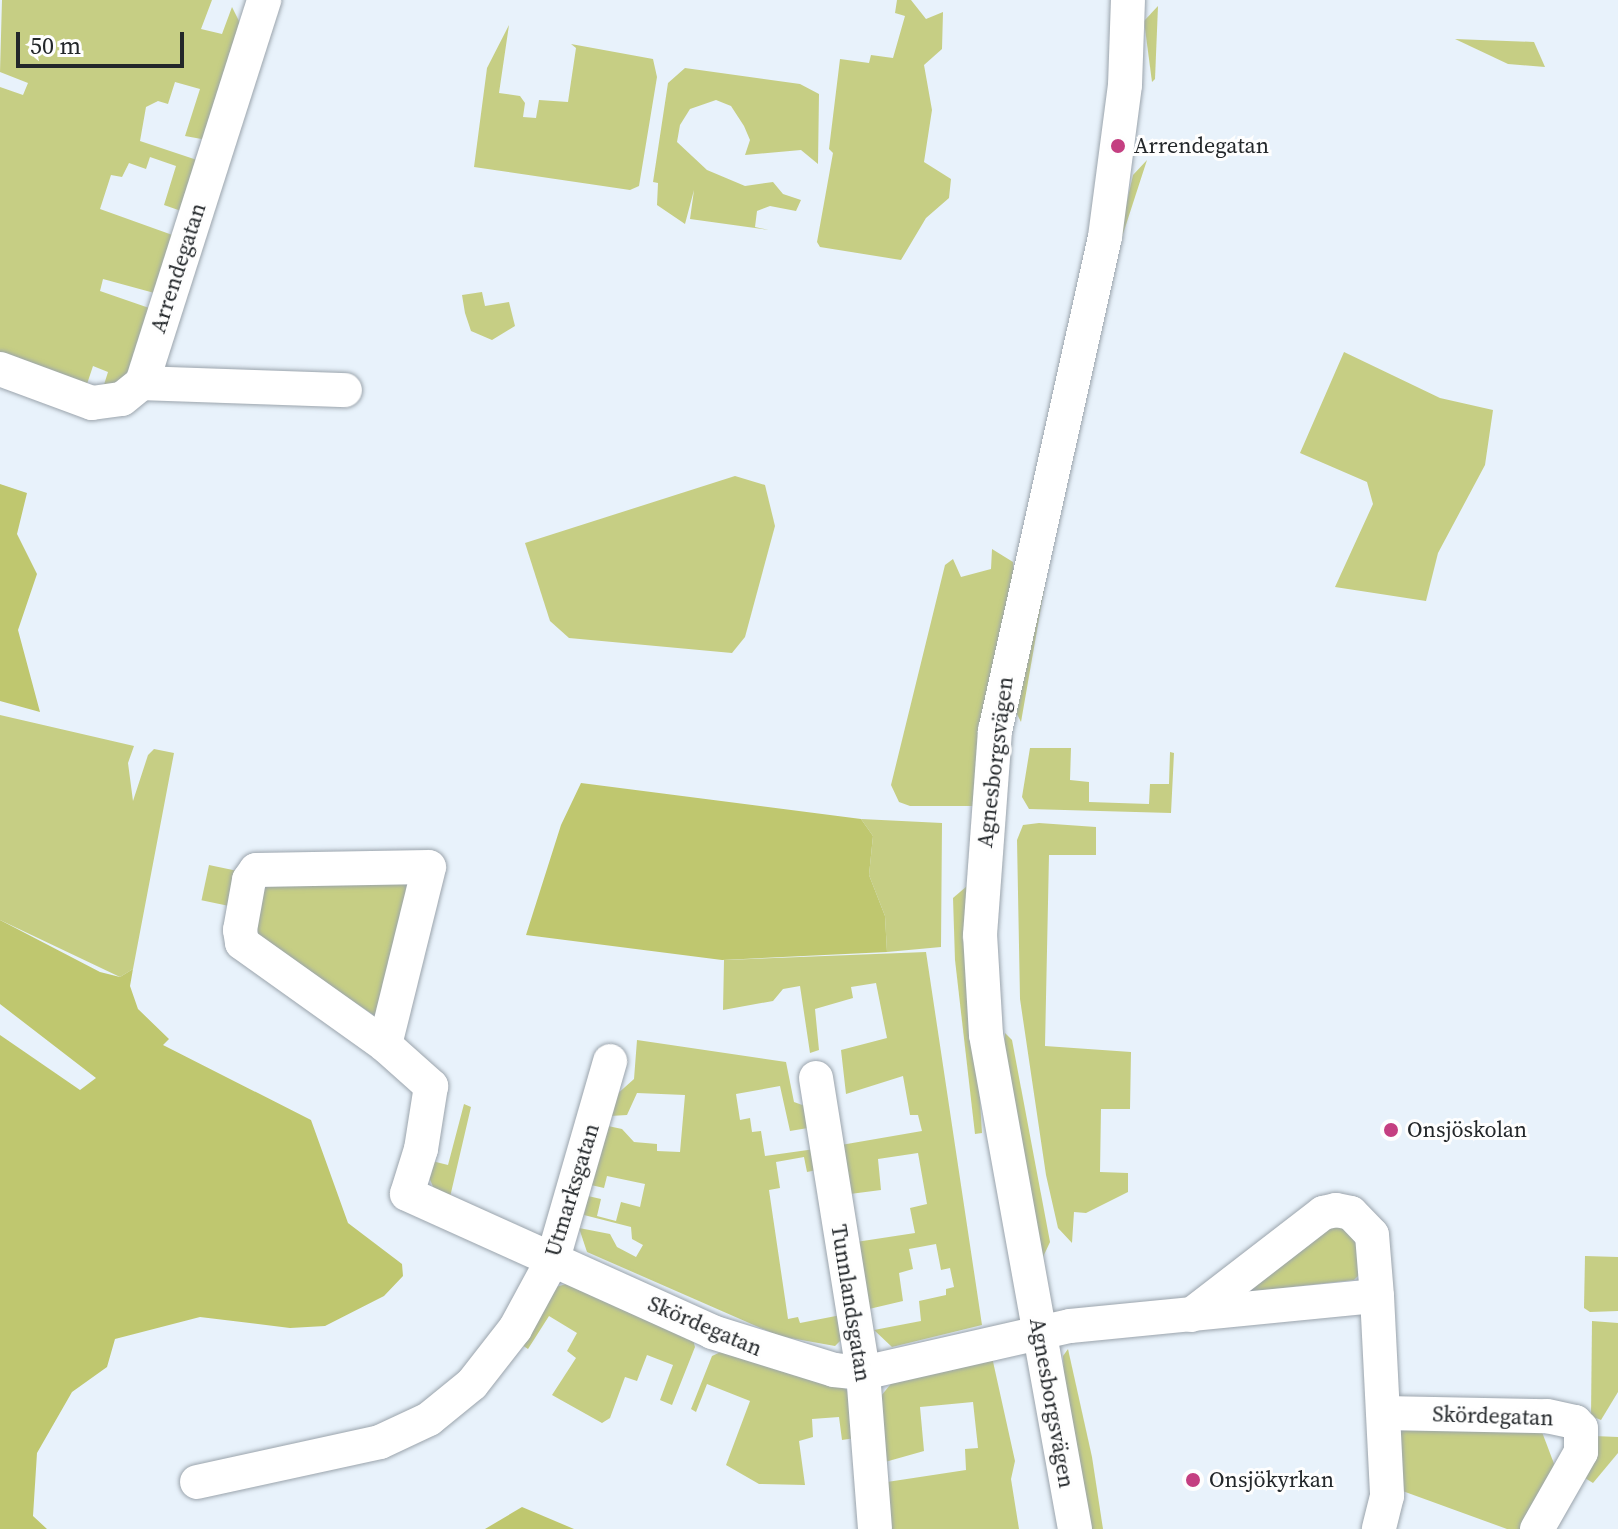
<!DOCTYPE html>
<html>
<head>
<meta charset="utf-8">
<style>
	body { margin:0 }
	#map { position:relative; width:1618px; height:1529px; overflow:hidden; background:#e8f2fb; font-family:"Source Serif 4",serif }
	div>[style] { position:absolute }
	.green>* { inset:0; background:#c6ce84; transform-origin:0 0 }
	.forest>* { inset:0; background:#bfc76f }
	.roads { filter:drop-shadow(0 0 2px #9ba4ac) drop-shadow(0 0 2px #9ba4ac) }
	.minor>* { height:34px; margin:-17px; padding:0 17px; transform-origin:17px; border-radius:17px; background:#fff }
	.dots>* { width:22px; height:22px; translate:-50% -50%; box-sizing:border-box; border:4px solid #fefefe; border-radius:50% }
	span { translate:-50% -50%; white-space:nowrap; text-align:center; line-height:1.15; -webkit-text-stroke:6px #fefefe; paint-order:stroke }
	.poi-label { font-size:22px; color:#23272a }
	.left { translate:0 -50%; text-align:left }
	.street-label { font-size:22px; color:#23272a }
	.scale { position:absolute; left:16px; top:32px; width:168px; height:36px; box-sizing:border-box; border:4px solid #23272a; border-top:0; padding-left:10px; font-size:24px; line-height:28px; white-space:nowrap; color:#23272a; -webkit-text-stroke:6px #fefefe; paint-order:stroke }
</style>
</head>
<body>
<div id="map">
	<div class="green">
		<i style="clip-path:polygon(2px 0,212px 0,201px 29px,222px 34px,232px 7px,241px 25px,207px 140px,185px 136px,200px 89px,175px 82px,168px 104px,158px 101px,146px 107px,140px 141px,200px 161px,184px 212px,164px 205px,176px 166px,150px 157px,146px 169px,129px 163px,122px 177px,111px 175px,100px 209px,178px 237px,158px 294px,103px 279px,100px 291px,152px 309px,129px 383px,102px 391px,108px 372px,93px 366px,87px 384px,0 353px,0 87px,23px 95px,28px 83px,0 72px)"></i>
		<i style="clip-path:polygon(897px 0,911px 0,926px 19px,943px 12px,942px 49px,924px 65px,932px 110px,924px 162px,951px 179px,949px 198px,926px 218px,901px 260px,820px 247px,817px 242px,833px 153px,829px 149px,840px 59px,869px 63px,871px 55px,893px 58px,905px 16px,895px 13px)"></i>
		<i style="clip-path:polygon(1158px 6px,1155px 79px,1152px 82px,1144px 21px)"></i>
		<i style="clip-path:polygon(509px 25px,499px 93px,520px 96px,525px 103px,523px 117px,536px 118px,539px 100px,568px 102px,576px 48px,571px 44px,653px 59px,657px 77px,639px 186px,630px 190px,474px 167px,487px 68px)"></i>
		<i style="clip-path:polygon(1455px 39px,1534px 42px,1545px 67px,1508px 64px)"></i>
		<i style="clip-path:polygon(685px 68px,800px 84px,819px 94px,818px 164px,801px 150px,745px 155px,750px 140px,744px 126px,731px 106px,716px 100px,690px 109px,680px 125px,677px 142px,707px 170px,745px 186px,773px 182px,783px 194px,801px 200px,796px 211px,770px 206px,757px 211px,755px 227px,769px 230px,690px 219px,694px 190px,685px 224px,657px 205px,658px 183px,653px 182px,668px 83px)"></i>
		<i style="clip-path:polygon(1147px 160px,1122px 237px,1048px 567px,1021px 722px,1012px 704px,1133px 175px)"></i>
		<i style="clip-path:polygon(482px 292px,485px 306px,509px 302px,515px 326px,492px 340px,471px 331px,465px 313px,462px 295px)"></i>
		<i style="clip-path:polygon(1344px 352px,1440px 398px,1493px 410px,1485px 465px,1438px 553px,1426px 601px,1335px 587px,1373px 504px,1367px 482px,1300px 453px)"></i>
		<i style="clip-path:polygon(735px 476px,765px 485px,775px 526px,745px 637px,732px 653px,569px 638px,550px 621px,525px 543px)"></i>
		<i style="clip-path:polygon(992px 549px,1013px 562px,1014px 575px,978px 806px,910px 806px,899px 802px,891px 785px,945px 565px,953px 559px,961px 577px,991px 569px)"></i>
		<i style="clip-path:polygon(0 715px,134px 746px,128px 763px,133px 801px,148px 755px,154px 749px,174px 753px,133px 969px,120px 977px,0 920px)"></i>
		<i style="clip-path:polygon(1030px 748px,1071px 748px,1070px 780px,1089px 782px,1089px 802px,1149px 804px,1150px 784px,1169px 784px,1170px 752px,1174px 753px,1171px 813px,1029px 809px,1022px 797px)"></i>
		<i style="clip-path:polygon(861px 819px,942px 823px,941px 947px,887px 952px,885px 916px,869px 875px,873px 836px)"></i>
		<i style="clip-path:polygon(1039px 823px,1096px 827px,1096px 855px,1049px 855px,1045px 1046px,1131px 1052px,1130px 1109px,1101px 1109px,1100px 1172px,1128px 1173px,1128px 1192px,1086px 1213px,1074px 1212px,1072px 1243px,1058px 1228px,1046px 1175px,1020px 999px,1017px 840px,1023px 825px)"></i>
		<i style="left:209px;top:865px;width:33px;height:36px;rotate:12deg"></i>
		<i style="clip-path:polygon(413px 879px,375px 1016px,253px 934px,259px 884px)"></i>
		<i style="clip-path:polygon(967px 886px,982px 1133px,975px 1134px,955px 960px,953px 898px)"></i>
		<i style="clip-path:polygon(926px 952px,982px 1325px,892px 1347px,874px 1330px,921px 1321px,919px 1301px,946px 1295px,946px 1289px,954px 1287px,950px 1268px,941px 1270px,936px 1244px,909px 1249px,913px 1269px,899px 1273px,903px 1301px,869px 1309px,856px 1242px,915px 1233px,910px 1208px,927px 1204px,918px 1153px,878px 1159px,881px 1190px,850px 1194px,841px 1145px,922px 1131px,918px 1115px,910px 1115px,903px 1076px,846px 1094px,841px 1050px,887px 1038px,876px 983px,851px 987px,853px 998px,815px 1009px,819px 1050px,810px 1053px,800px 986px,783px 989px,773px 1001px,723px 1010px,724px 960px)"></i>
		<i style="clip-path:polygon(1005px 1033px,1012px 1040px,1050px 1242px,1043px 1257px,1003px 1067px)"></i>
		<i style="clip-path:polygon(637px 1040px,786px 1062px,794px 1102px,805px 1106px,808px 1128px,790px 1131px,780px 1086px,736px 1094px,740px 1120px,750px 1118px,752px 1132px,761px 1131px,765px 1156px,815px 1149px,817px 1170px,807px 1172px,804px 1157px,776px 1162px,780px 1188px,769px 1190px,788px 1319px,798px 1317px,800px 1323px,841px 1315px,844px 1337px,835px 1346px,779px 1336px,587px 1252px,579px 1228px,610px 1234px,617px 1247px,636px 1257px,643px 1245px,632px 1239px,631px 1227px,584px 1215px,588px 1196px,601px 1199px,597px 1216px,616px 1221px,621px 1202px,640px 1207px,645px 1184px,607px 1176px,604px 1188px,591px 1185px,608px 1126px,622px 1129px,634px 1142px,657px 1144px,657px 1151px,680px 1152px,685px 1095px,637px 1093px,627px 1115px,610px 1116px,615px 1096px,634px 1079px)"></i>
		<i style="clip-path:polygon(464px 1104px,471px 1107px,450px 1197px,434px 1189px,428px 1175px,432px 1161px,448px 1165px)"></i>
		<i style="clip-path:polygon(1338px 1223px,1357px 1233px,1360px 1274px,1354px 1280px,1248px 1292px,1253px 1279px)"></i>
		<i style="clip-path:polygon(1585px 1256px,1618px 1257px,1618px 1311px,1590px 1312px,1584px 1308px)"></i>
		<i style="clip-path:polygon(578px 1281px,692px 1336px,695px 1347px,672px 1405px,660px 1400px,673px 1365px,647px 1355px,637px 1381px,625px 1377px,610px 1418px,602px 1423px,552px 1395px,576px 1358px,567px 1351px,577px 1333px,549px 1316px,528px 1349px,519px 1343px,555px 1287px)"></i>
		<i style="clip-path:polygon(1592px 1321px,1618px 1323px,1618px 1392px,1601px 1420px,1591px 1416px)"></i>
		<i style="clip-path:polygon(727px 1349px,836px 1380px,853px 1396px,855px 1438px,842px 1440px,839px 1417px,812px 1419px,813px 1437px,799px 1441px,805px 1485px,759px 1484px,726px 1465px,750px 1401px,707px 1384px,696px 1412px,691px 1409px,712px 1356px)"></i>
		<i style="clip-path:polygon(1068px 1349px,1092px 1457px,1103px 1529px,1091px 1529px,1064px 1380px,1063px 1356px)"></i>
		<i style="clip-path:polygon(992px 1357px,1015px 1461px,1011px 1479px,1019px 1529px,891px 1529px,887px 1482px,966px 1470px,965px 1449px,978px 1448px,973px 1402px,920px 1407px,924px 1451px,885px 1462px,881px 1396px,894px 1380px)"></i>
		<i style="clip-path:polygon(1408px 1424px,1542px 1432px,1556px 1469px,1521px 1529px,1507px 1529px,1397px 1489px,1399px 1431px)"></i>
		<i style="clip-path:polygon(1594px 1436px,1618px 1437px,1618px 1453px,1593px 1483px,1580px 1475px)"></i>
	</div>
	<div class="forest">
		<i style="clip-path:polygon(0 484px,27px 493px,17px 534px,37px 574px,18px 630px,40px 712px,0 701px)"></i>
		<i style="clip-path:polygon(581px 783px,861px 819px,873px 836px,869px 875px,885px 916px,887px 952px,722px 960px,526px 935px,561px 825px)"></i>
		<i style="clip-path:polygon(0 920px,100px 972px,120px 977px,133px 969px,130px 986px,138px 1009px,169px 1039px,163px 1045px,311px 1120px,348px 1223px,402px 1264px,403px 1276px,384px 1296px,325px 1326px,290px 1328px,200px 1317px,115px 1339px,107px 1367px,72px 1392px,37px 1453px,33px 1516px,47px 1529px,0 1529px,0 1035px,80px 1090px,96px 1078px,0 1004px)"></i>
		<i style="clip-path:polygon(522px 1507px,574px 1529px,485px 1529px)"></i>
	</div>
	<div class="roads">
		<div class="minor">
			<i style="left:0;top:369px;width:98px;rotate:20.3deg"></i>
			<i style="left:92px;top:403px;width:30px;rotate:-8deg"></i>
			<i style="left:122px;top:399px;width:26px;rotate:-39deg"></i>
			<i style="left:142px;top:383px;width:402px;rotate:-72.3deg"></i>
			<i style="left:142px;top:383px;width:203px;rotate:2deg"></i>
			<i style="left:385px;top:1045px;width:183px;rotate:-76.1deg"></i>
			<i style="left:429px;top:867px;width:173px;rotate:179deg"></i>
			<i style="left:256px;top:870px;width:12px;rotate:125deg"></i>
			<i style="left:249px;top:880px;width:51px;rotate:100.2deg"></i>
			<i style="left:240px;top:930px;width:13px;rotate:81deg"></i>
			<i style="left:242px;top:943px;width:176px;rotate:35.5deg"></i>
			<i style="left:385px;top:1045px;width:62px;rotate:41.7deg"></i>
			<i style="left:431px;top:1086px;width:64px;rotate:99deg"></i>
			<i style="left:421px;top:1149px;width:47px;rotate:107.3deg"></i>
			<i style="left:407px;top:1194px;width:335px;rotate:24.3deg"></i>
			<i style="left:712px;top:1332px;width:128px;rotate:17.3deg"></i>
			<i style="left:834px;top:1370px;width:29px;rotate:6deg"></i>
			<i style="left:863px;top:1373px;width:212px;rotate:-12.8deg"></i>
			<i style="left:1070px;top:1326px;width:308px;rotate:-5.6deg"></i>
			<i style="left:1377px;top:1296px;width:200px;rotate:87.1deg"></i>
			<i style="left:1387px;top:1496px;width:34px;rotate:104deg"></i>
			<i style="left:816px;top:1078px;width:299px;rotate:80.9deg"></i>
			<i style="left:863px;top:1373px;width:156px;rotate:85.6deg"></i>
			<i style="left:1191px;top:1315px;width:167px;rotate:-37.7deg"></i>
			<i style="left:1323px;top:1213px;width:13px;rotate:-13deg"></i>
			<i style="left:1336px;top:1210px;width:15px;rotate:11deg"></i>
			<i style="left:1351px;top:1213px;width:30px;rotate:46deg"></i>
			<i style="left:1372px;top:1235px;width:61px;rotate:85.3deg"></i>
			<i style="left:1384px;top:1413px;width:163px;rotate:1.1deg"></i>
			<i style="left:1547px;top:1416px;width:29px;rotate:12deg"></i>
			<i style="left:1575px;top:1422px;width:8px;rotate:45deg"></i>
			<i style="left:1581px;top:1428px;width:24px;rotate:90deg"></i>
			<i style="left:1581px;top:1452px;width:89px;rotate:119.7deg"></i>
			<i style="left:197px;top:1482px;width:187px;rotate:-12.3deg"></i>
			<i style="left:380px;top:1442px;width:54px;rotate:-25.1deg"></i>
			<i style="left:429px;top:1419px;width:55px;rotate:-39.1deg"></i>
			<i style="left:472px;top:1384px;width:70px;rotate:-52deg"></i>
			<i style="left:515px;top:1329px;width:80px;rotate:-61.5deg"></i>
			<i style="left:553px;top:1259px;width:206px;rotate:-73.9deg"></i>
			<i style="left:1075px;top:1529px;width:502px;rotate:-100.21deg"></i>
			<i style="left:986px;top:1035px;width:100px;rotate:-93.4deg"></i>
			<i style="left:980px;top:935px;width:205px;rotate:-85.8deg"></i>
			<i style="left:995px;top:731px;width:506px;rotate:-77.45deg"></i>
			<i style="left:1105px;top:237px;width:153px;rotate:-82.5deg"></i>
			<i style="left:1125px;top:85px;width:85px;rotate:-88deg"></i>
		</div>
	</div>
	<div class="dots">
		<i style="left:1118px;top:146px;background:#c43f81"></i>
		<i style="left:1391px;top:1130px;background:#c43f81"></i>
		<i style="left:1193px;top:1480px;background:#c43f81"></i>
	</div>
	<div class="poi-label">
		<span class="left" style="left:1134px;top:146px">Arrendegatan</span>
		<span class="left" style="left:1407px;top:1130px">Onsjöskolan</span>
		<span class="left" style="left:1209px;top:1480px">Onsjökyrkan</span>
	</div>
	<div class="street-label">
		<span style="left:178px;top:268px;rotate:-72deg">Arrendegatan</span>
		<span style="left:995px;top:762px;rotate:-83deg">Agnesborgsvägen</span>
		<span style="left:572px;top:1190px;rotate:-73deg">Utmarksgatan</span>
		<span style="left:851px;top:1303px;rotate:81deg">Tunnlandsgatan</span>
		<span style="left:705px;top:1326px;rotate:23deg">Skördegatan</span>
		<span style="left:1052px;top:1403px;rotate:80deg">Agnesborgsvägen</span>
		<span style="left:1493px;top:1416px;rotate:2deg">Skördegatan</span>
	</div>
	<div class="scale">50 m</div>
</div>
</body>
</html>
